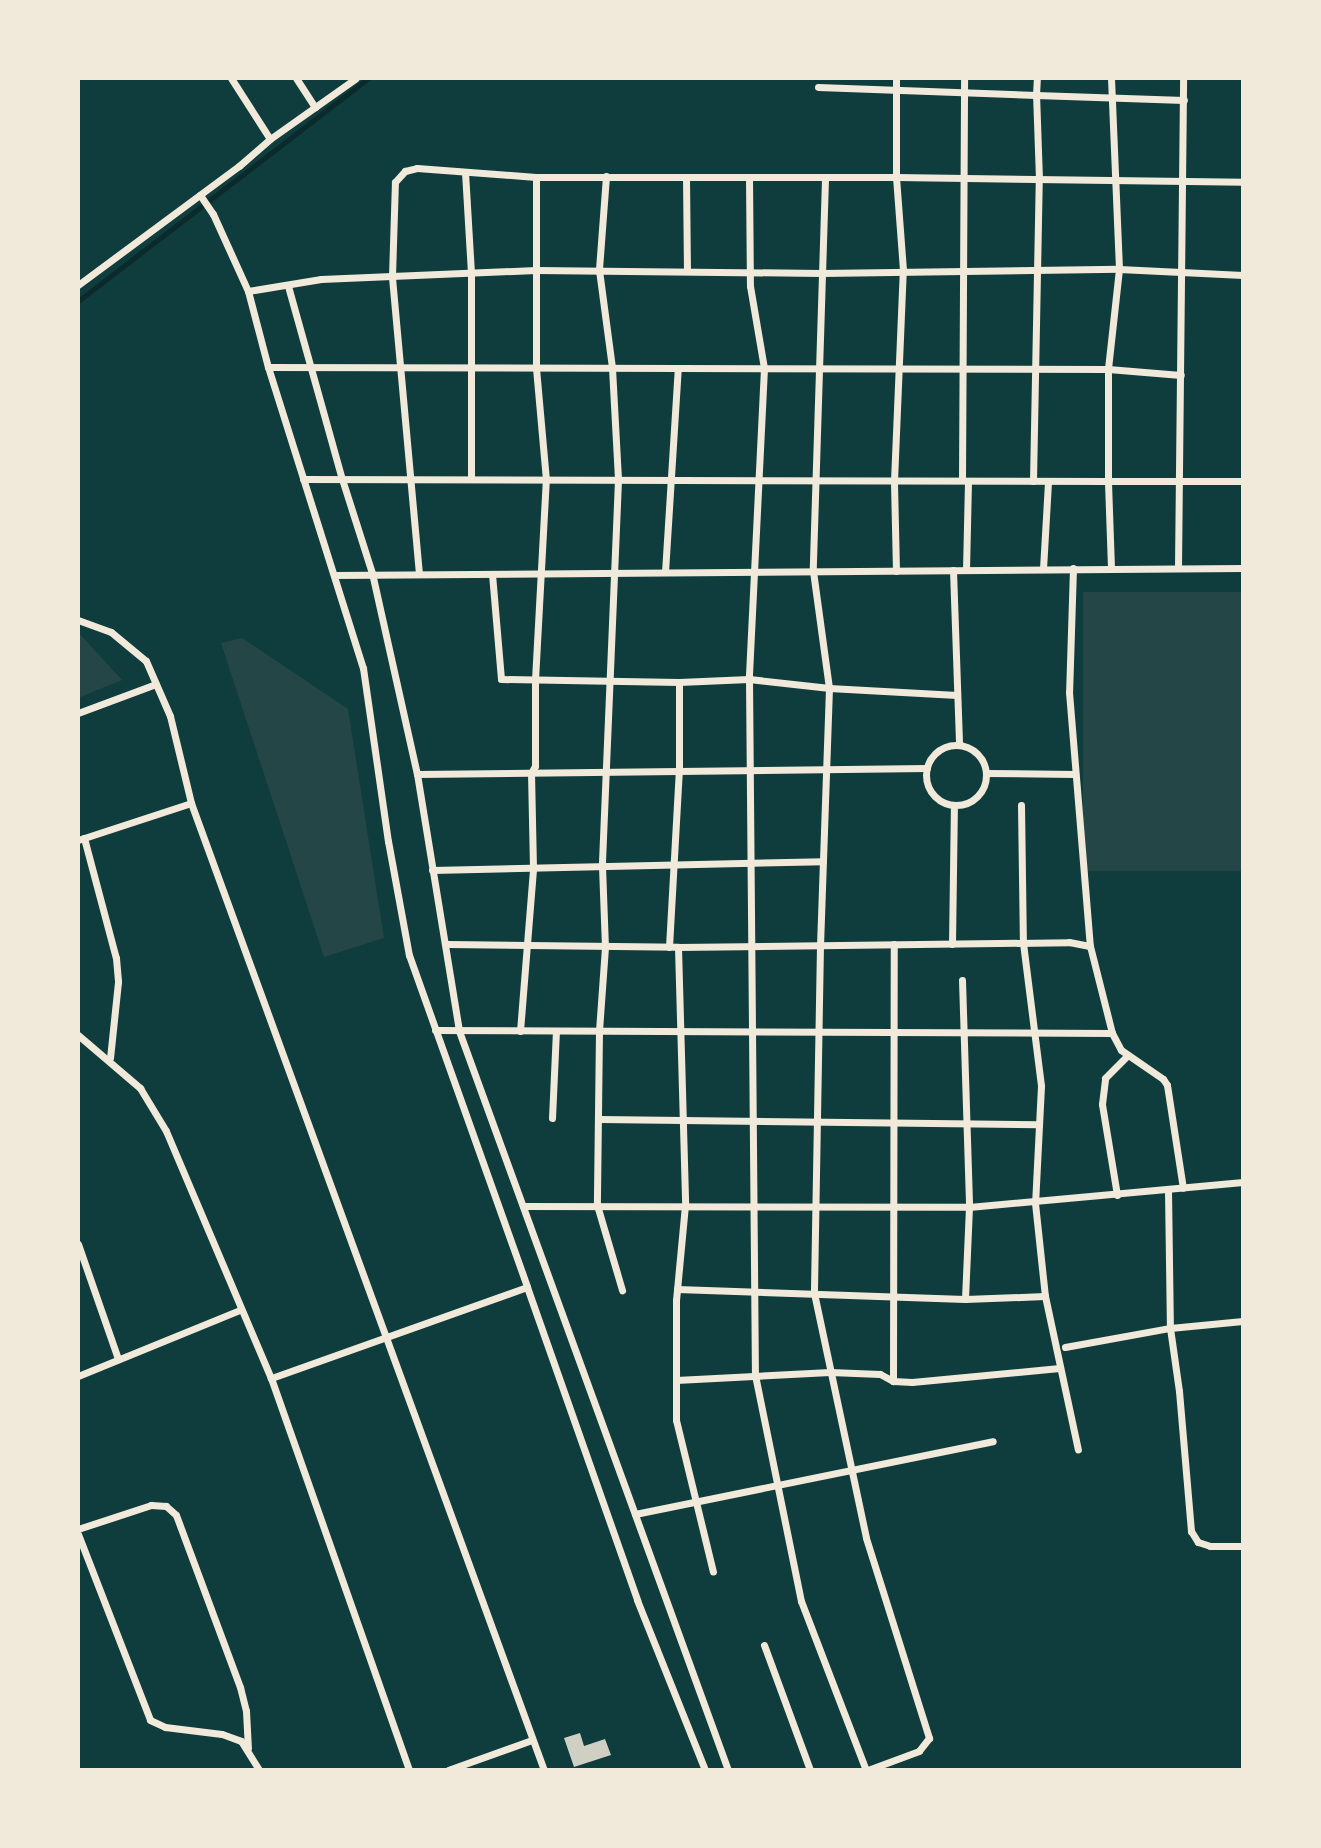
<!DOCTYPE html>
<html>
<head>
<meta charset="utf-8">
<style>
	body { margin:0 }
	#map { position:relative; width:1321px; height:1848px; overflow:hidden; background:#0f3d3e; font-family:Karla,sans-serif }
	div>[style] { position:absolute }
	.green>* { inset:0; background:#244646; transform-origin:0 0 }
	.stream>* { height:5px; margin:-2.5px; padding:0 2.5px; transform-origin:2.5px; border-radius:2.5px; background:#0a2a2b }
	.building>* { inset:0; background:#cfcfc3 }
	.minor>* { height:7px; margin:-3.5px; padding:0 3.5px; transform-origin:3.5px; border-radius:3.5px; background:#f1e9da }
	.minor>.ring { margin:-3.5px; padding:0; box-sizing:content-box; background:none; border:7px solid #f1e9da; border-radius:50% }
	span { translate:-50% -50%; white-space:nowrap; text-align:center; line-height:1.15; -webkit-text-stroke:8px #f1e9da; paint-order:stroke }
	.frame { position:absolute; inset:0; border:80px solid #f1e9da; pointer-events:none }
</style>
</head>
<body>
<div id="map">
	<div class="green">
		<i style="left:1083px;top:592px;width:160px;height:279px"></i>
		<i style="clip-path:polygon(78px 632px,122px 680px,78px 698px)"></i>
		<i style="clip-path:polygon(242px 638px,348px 709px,384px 938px,324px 957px,221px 643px)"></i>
	</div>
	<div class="stream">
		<i style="left:78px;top:301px;width:367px;rotate:-37.5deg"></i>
	</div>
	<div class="building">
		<i style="clip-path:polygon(580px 1733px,584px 1746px,605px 1739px,611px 1755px,574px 1767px,564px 1738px)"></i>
	</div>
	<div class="minor">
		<i style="left:231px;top:78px;width:72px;rotate:57.4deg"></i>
		<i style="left:296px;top:78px;width:35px;rotate:57deg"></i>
		<i style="left:1111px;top:78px;width:191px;rotate:87.6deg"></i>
		<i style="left:1119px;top:269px;width:101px;rotate:96.3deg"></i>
		<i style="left:1108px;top:369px;width:73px;rotate:4.7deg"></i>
		<i style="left:818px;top:87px;width:218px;rotate:2.1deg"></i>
		<i style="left:1036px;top:95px;width:17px;rotate:-87deg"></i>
		<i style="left:465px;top:172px;width:101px;rotate:86.6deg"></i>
		<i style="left:471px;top:273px;width:206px;rotate:90deg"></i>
		<i style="left:606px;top:176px;width:94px;rotate:94.3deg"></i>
		<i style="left:599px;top:270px;width:99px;rotate:82.4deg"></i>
		<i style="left:612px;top:368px;width:112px;rotate:86.9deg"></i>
		<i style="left:618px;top:480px;width:386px;rotate:92.4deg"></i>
		<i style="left:602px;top:866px;width:81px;rotate:87.9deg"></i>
		<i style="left:605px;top:947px;width:84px;rotate:94.1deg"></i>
		<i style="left:599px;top:1031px;width:174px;rotate:90.7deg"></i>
		<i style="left:597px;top:1205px;width:89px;rotate:73.6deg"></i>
		<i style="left:686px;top:177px;width:93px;rotate:89.4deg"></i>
		<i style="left:749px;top:177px;width:109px;rotate:89.5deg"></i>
		<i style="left:750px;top:286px;width:83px;rotate:80.3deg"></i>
		<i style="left:764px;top:368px;width:311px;rotate:92.8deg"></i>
		<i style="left:749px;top:679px;width:696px;rotate:89.51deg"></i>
		<i style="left:755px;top:1375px;width:231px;rotate:78.5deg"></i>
		<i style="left:801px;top:1601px;width:181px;rotate:69deg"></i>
		<i style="left:825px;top:179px;width:392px;rotate:91.8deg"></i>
		<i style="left:813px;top:571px;width:118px;rotate:82.2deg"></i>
		<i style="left:829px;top:688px;width:257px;rotate:92deg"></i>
		<i style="left:820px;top:945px;width:348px;rotate:91deg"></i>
		<i style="left:814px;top:1293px;width:250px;rotate:78deg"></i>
		<i style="left:866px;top:1538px;width:210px;rotate:72.5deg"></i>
		<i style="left:929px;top:1738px;width:16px;rotate:128deg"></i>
		<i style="left:919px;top:1751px;width:54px;rotate:159.6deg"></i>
		<i style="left:200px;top:195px;width:23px;rotate:56deg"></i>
		<i style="left:213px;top:214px;width:85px;rotate:65.6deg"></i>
		<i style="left:248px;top:291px;width:79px;rotate:75.3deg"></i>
		<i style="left:268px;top:367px;width:316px;rotate:72.5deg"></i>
		<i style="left:363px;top:668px;width:175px;rotate:81.8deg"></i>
		<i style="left:388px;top:841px;width:116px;rotate:79.6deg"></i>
		<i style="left:409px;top:955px;width:352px;rotate:70.4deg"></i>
		<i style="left:527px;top:1287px;width:272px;rotate:160.4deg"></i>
		<i style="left:78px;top:285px;width:200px;rotate:-36.5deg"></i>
		<i style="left:239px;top:166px;width:41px;rotate:-41.1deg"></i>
		<i style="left:270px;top:139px;width:105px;rotate:-35.3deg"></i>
		<i style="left:288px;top:286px;width:200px;rotate:74.4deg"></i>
		<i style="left:342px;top:479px;width:99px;rotate:72.3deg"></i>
		<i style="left:372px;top:573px;width:206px;rotate:77.4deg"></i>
		<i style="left:417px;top:774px;width:260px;rotate:80.7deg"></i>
		<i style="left:459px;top:1031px;width:786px;rotate:70deg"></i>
		<i style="left:248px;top:291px;width:74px;rotate:-9.3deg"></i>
		<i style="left:321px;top:279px;width:215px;rotate:-2.4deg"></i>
		<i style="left:536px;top:270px;width:286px;rotate:0.6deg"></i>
		<i style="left:822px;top:273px;width:297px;rotate:-0.8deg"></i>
		<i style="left:1119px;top:269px;width:124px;rotate:2.8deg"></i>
		<i style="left:268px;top:367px;width:840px;rotate:0.14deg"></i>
		<i style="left:1108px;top:369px;width:112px;rotate:90deg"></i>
		<i style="left:1108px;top:481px;width:805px;rotate:-179.86deg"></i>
		<i style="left:962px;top:480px;width:402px;rotate:-89.7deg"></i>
		<i style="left:1033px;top:481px;width:302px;rotate:-88.9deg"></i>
		<i style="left:1039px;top:179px;width:84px;rotate:-92deg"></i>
		<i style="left:1036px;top:95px;width:148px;rotate:1.9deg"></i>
		<i style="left:1178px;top:567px;width:489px;rotate:-89.4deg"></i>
		<i style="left:1073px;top:568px;width:124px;rotate:91.8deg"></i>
		<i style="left:1069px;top:692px;width:255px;rotate:85.3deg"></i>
		<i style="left:1111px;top:568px;width:87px;rotate:-92deg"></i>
		<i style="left:1108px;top:481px;width:135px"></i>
		<i style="left:1043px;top:569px;width:88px;rotate:-86.7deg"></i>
		<i style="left:953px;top:570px;width:175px;rotate:88deg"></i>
		<i style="left:966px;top:570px;width:89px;rotate:-88.7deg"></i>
		<i style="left:896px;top:571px;width:90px;rotate:-91.3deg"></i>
		<i style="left:894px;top:481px;width:211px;rotate:-87.6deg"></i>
		<i style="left:903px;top:270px;width:93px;rotate:-94.3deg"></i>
		<i style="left:896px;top:177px;width:347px;rotate:0.8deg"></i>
		<i style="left:665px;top:572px;width:204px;rotate:-86.4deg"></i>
		<i style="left:419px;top:574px;width:299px;rotate:-95.2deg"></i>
		<i style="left:392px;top:276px;width:94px;rotate:-88.2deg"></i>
		<i style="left:395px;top:182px;width:15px;rotate:-48deg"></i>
		<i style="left:405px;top:171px;width:12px;rotate:-14deg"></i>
		<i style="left:417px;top:168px;width:119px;rotate:4.3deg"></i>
		<i style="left:492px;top:574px;width:105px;rotate:85.1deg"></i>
		<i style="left:501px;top:679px;width:178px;rotate:1deg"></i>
		<i style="left:679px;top:682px;width:70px;rotate:-2.5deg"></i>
		<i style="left:749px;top:679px;width:81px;rotate:6.4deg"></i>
		<i style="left:829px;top:688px;width:128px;rotate:3.1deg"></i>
		<i style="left:334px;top:575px;width:909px;rotate:-0.44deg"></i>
		<i style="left:78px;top:620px;width:35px;rotate:20deg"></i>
		<i style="left:111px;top:632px;width:45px;rotate:39.6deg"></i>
		<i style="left:146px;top:661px;width:60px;rotate:66.4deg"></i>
		<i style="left:170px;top:716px;width:89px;rotate:76.4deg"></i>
		<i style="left:191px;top:803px;width:1029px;rotate:69.95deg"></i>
		<i style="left:78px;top:713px;width:83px;rotate:-20.4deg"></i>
		<i class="ring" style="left:926px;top:745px;width:53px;height:53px"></i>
		<i style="left:986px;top:773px;width:89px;rotate:0.6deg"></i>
		<i style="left:417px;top:774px;width:510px;rotate:-0.67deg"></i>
		<i style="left:1021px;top:805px;width:138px;rotate:89.2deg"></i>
		<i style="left:1023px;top:943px;width:144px;rotate:82.8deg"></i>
		<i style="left:1041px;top:1086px;width:117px;rotate:92.9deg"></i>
		<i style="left:1035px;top:1203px;width:94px;rotate:83.9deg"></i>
		<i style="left:1045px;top:1296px;width:157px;rotate:77.9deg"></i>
		<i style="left:84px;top:838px;width:124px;rotate:75.1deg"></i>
		<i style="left:116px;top:958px;width:24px;rotate:85deg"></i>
		<i style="left:118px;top:982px;width:76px;rotate:96deg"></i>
		<i style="left:78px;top:840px;width:119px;rotate:-18.1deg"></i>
		<i style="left:432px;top:870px;width:391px;rotate:-1.3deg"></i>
		<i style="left:448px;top:944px;width:230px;rotate:0.7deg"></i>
		<i style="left:678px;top:947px;width:391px;rotate:-0.7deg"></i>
		<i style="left:1069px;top:942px;width:21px;rotate:11deg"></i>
		<i style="left:1090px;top:946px;width:90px;rotate:75.8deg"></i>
		<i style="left:1112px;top:1033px;width:19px;rotate:62deg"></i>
		<i style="left:1121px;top:1050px;width:51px;rotate:34.6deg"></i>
		<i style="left:1163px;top:1079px;width:7px;rotate:56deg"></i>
		<i style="left:1167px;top:1085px;width:104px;rotate:81.2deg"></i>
		<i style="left:952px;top:944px;width:139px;rotate:-89.2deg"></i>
		<i style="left:669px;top:947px;width:177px;rotate:-86.8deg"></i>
		<i style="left:679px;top:770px;width:88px;rotate:-90deg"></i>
		<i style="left:678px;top:947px;width:258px;rotate:88.4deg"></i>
		<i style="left:685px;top:1205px;width:95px;rotate:95.4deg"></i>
		<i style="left:676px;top:1300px;width:120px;rotate:90deg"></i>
		<i style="left:676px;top:1420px;width:156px;rotate:76.3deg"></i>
		<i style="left:962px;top:980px;width:227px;rotate:88.2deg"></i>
		<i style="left:969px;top:1207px;width:92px;rotate:92.5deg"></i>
		<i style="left:435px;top:1030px;width:677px;rotate:0.25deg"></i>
		<i style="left:520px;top:1031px;width:164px;rotate:-85.4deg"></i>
		<i style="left:533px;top:868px;width:95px;rotate:-91.2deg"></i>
		<i style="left:531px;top:773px;width:8px;rotate:-60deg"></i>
		<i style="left:535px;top:766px;width:86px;rotate:-90deg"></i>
		<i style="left:535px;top:680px;width:200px;rotate:-86.9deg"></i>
		<i style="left:546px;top:480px;width:112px;rotate:-95.1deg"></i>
		<i style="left:536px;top:368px;width:191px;rotate:-90deg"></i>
		<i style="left:536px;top:177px;width:360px"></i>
		<i style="left:896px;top:177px;width:99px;rotate:-90deg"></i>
		<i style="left:78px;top:1035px;width:82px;rotate:40.5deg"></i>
		<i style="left:140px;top:1088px;width:50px;rotate:58.8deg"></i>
		<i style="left:166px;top:1131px;width:268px;rotate:67deg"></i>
		<i style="left:271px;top:1378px;width:416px;rotate:70.6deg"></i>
		<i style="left:552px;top:1118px;width:87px;rotate:-87.4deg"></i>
		<i style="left:600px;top:1119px;width:439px;rotate:0.7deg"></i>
		<i style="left:1168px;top:1190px;width:138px;rotate:89.2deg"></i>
		<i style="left:1170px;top:1328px;width:64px;rotate:81.9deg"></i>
		<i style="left:1179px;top:1391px;width:141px;rotate:85.1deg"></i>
		<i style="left:1191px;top:1531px;width:13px;rotate:58deg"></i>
		<i style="left:1198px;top:1542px;width:13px;rotate:18deg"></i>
		<i style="left:1210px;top:1546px;width:33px"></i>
		<i style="left:1117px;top:1195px;width:92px;rotate:-99.4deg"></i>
		<i style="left:1102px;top:1104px;width:26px;rotate:-83deg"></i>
		<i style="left:1105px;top:1078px;width:31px;rotate:-45deg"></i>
		<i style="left:523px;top:1206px;width:446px;rotate:0.1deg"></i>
		<i style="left:969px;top:1207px;width:275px;rotate:-5.2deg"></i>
		<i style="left:78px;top:1244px;width:122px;rotate:70.8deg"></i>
		<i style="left:527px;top:1287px;width:332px;rotate:70.6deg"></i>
		<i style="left:637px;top:1600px;width:183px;rotate:68.2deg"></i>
		<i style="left:677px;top:1289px;width:288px;rotate:2deg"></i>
		<i style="left:965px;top:1299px;width:80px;rotate:-2.1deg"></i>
		<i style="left:1065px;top:1347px;width:107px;rotate:-10.3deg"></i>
		<i style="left:1170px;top:1328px;width:73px;rotate:-5.5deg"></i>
		<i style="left:78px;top:1376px;width:175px;rotate:-22.2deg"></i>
		<i style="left:676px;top:1380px;width:154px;rotate:-3deg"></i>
		<i style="left:830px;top:1372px;width:50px;rotate:2.3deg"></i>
		<i style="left:880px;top:1374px;width:15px;rotate:28deg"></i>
		<i style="left:893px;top:1381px;width:19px;rotate:3deg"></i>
		<i style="left:912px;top:1382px;width:148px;rotate:-5.4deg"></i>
		<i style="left:893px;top:1381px;width:437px;rotate:-89.9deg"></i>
		<i style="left:635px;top:1514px;width:365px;rotate:-11.5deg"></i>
		<i style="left:78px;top:1529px;width:77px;rotate:-18.2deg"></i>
		<i style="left:151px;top:1505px;width:15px;rotate:4deg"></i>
		<i style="left:166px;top:1506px;width:13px;rotate:42deg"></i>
		<i style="left:176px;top:1515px;width:184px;rotate:69.6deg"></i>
		<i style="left:240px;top:1687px;width:25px;rotate:76deg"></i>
		<i style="left:246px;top:1711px;width:37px;rotate:87deg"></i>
		<i style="left:78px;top:1534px;width:199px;rotate:68.8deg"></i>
		<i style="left:150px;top:1720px;width:17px;rotate:25deg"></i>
		<i style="left:165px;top:1727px;width:57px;rotate:7deg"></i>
		<i style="left:222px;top:1734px;width:20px;rotate:20deg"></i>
		<i style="left:241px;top:1741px;width:34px;rotate:58deg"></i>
		<i style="left:764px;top:1645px;width:133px;rotate:69.8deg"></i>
		<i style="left:448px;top:1770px;width:89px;rotate:-19.7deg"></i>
	</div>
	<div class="frame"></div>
</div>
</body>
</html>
